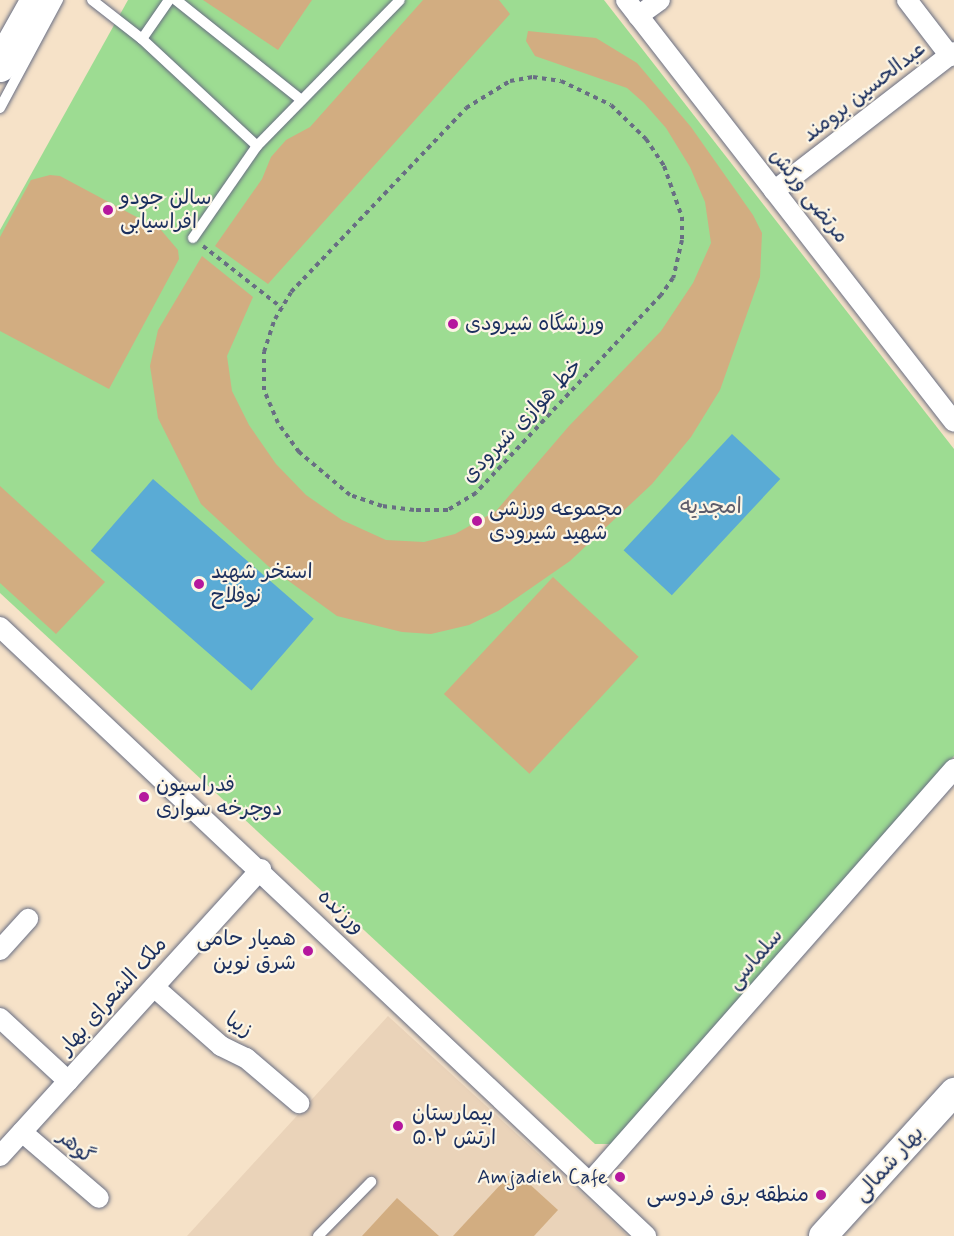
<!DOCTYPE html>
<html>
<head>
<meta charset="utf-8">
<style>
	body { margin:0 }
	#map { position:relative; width:954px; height:1236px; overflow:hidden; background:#f6e2c8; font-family:Mynerve,"Playpen Sans Arabic",sans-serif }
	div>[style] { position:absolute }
	.built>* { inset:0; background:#ead3b9 }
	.green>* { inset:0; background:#9ddc92 }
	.water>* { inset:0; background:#5aabd5; transform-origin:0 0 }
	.building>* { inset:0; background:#d2ad81; transform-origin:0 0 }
	.path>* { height:4px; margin-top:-2px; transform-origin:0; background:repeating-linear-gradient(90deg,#686e83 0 4.5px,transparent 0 9px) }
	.roads { filter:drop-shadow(0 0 2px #686e83) drop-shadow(0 0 2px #686e83) }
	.lane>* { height:10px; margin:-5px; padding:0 5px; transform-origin:5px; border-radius:5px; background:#fff }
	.street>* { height:20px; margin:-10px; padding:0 10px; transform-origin:10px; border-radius:10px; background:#fff }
	.secondary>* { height:28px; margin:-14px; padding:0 14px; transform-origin:14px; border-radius:14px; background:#fff }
	.primary>* { height:32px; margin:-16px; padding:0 16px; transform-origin:16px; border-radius:16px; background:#fff }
	.dots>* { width:16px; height:16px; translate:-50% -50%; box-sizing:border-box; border:3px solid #fcf5e5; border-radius:50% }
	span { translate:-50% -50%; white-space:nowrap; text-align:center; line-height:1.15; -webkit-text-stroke:4.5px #fcf5e5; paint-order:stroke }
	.street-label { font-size:21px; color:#1b2f5e }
	.poi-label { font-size:21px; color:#1b2f5e }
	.left { translate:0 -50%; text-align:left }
	.right { translate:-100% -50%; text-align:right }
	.neighbourhood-label { font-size:22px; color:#5b5b6a }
</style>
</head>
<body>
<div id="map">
	<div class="built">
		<i style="clip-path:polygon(388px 1016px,628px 1236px,187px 1236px)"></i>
	</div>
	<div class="green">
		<i style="clip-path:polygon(128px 0,604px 0,954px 449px,954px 756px,612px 1144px,595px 1144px,0 593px,0 230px)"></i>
	</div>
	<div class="water">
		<i style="left:732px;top:434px;width:66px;height:159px;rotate:43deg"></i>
		<i style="left:153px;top:479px;width:213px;height:95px;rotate:41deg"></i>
	</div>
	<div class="building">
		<i style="clip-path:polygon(203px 0,312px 0,278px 50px)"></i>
		<i style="clip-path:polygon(423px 0,499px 0,510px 14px,268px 284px,215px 246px,262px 179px,271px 157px,286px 140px,310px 127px)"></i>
		<i style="clip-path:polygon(528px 31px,596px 38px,637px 63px,691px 127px,753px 215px,762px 233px,760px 277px,720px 390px,691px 437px,652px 484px,570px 561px,498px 611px,469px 625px,431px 634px,402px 632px,337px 616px,268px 566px,201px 504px,158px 418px,150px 366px,158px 330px,202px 256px,253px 297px,227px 356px,232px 391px,249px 425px,276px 464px,306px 495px,342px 520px,386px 540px,424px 542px,455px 534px,496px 511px,569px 426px,661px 331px,693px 283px,711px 243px,705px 202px,690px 167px,666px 128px,644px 103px,627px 88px,535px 56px,526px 41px)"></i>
		<i style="clip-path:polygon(50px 175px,60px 176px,161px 230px,178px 250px,179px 259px,109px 389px,0 331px,0 237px,31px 180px)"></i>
		<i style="clip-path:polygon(0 486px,105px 582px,56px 634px,0 583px)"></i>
		<i style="left:553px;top:577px;width:117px;height:160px;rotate:43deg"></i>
		<i style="clip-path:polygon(514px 1170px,558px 1210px,534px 1236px,453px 1236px)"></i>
		<i style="clip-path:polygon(397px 1198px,439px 1236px,362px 1236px)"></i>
	</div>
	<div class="path">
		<i style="left:533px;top:77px;width:28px;rotate:8deg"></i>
		<i style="left:561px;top:81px;width:55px;rotate:25.6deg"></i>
		<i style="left:611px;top:105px;width:49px;rotate:44.2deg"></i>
		<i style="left:646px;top:139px;width:32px;rotate:56deg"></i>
		<i style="left:664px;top:166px;width:54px;rotate:70.6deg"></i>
		<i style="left:682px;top:217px;width:23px;rotate:90deg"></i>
		<i style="left:682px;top:240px;width:39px;rotate:103deg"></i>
		<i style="left:673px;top:278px;width:21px;rotate:125deg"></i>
		<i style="left:661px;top:295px;width:271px;rotate:133.1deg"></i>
		<i style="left:476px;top:493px;width:33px;rotate:149deg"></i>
		<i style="left:448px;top:510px;width:34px;rotate:180deg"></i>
		<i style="left:414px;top:510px;width:32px;rotate:-173deg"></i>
		<i style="left:382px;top:506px;width:34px;rotate:-161deg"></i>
		<i style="left:350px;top:495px;width:67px;rotate:-139.9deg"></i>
		<i style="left:299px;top:452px;width:36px;rotate:-126deg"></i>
		<i style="left:278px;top:423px;width:36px;rotate:-113deg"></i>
		<i style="left:264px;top:390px;width:38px;rotate:-90deg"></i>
		<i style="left:264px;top:352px;width:35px;rotate:-72deg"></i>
		<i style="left:275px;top:319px;width:31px;rotate:-59deg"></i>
		<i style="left:291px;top:292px;width:254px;rotate:-46.4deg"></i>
		<i style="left:466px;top:108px;width:52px;rotate:-31.5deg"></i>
		<i style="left:510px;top:81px;width:23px;rotate:-10deg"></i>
		<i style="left:203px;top:246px;width:100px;rotate:38.1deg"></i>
	</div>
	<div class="roads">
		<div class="lane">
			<i style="left:92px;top:0;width:63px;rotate:38deg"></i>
			<i style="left:142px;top:39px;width:157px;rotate:42.9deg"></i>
			<i style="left:176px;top:0;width:159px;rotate:38.6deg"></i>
			<i style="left:142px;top:39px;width:47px;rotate:-55.3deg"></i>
			<i style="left:0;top:108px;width:123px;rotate:-61.8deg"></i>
			<i style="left:193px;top:238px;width:112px;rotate:-55.2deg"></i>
			<i style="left:257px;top:146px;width:204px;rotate:-45.6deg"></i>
			<i style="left:318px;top:1236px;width:76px;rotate:-45.5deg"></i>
		</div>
		<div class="street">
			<i style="left:626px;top:0;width:534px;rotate:52.14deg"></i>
			<i style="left:907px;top:0;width:71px;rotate:52.5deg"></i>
			<i style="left:638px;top:16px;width:27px;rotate:-36deg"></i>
			<i style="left:774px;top:191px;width:227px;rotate:-37.7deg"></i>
			<i style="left:0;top:627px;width:888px;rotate:43.31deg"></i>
			<i style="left:0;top:950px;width:42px;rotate:-47.9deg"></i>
			<i style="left:154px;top:987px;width:89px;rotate:41.4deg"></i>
			<i style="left:221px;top:1046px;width:28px;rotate:26deg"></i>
			<i style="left:246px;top:1058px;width:70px;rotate:40.3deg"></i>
			<i style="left:0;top:1018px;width:93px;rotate:42.8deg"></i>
			<i style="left:22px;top:1132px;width:101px;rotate:40.6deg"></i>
			<i style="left:0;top:1156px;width:388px;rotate:-47.7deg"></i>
			<i style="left:591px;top:1181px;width:549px;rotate:-48.62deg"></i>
		</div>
		<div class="secondary">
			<i style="left:823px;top:1236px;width:195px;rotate:-47.7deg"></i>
		</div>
		<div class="primary">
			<i style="left:0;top:66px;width:76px;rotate:-60.7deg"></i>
		</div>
	</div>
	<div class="dots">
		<i style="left:108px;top:210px;background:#b5179e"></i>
		<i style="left:453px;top:324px;background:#b5179e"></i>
		<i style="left:477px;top:521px;background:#b5179e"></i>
		<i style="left:199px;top:584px;background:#b5179e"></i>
		<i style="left:144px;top:797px;background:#b5179e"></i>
		<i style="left:308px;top:951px;background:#b5179e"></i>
		<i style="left:398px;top:1126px;background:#b5179e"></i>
		<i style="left:620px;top:1177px;background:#b5179e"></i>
		<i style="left:821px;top:1195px;background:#b5179e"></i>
	</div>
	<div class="street-label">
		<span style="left:864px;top:92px;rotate:-38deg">عبدالحسین برومند</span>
		<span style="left:809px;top:196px;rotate:52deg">مرتضی ورکش</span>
		<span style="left:522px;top:421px;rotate:-46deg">خط هوازی شیرودی</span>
		<span style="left:341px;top:912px;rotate:43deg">ورزنده</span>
		<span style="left:755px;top:959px;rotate:-49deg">سلماسی</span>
		<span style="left:113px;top:996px;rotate:-48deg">ملک الشعرای بهار</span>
		<span style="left:239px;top:1025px;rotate:32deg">زیبا</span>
		<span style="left:76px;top:1147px;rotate:40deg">گوهر</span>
		<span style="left:889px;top:1164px;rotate:-48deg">بهار شمالی</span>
	</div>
	<div class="poi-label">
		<span class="left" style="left:120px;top:210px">سالن جودو<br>افراسیابی</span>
		<span class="left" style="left:465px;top:324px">ورزشگاه شیرودی</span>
		<span class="left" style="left:489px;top:521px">مجموعه ورزشی<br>شهید شیرودی</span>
		<span class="left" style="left:211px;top:584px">استخر شهید<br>نوفلاح</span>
		<span class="left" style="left:156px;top:797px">فدراسیون<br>دوچرخه سواری</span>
		<span class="right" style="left:296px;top:951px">همیار حامی<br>شرق نوین</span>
		<span class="left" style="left:412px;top:1126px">بیمارستان<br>۵۰۲ ارتش</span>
		<span class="right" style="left:608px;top:1177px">Amjadieh Cafe</span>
		<span class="right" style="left:809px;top:1195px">منطقه برق فردوسی</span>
	</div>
	<div class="neighbourhood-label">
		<span style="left:711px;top:508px">امجدیه</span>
	</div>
</div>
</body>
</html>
